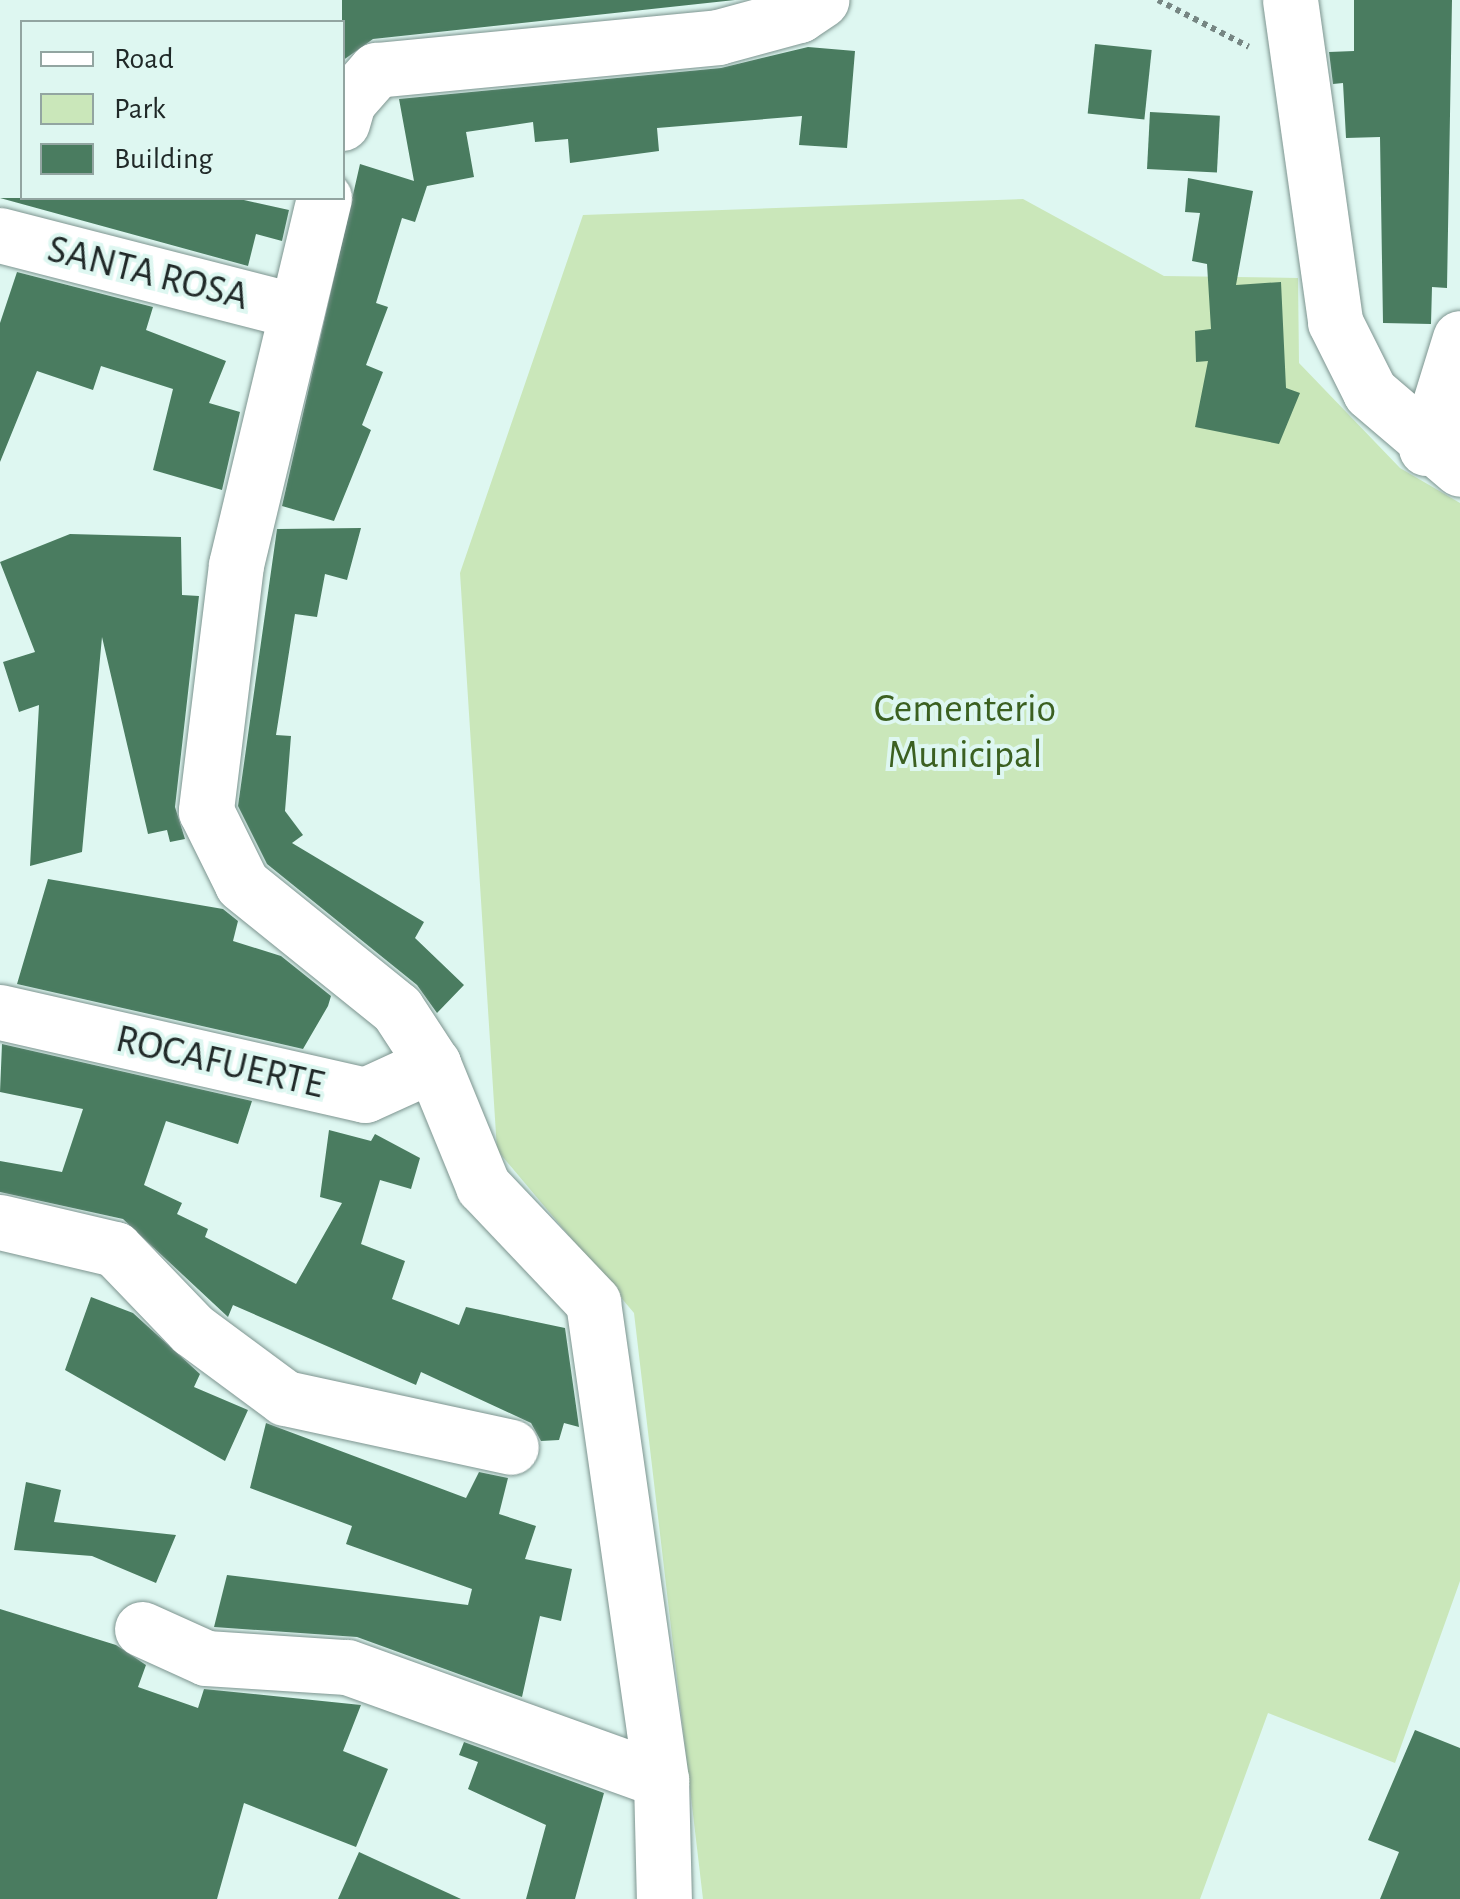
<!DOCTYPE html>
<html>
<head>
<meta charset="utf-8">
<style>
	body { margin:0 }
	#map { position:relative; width:1460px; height:1899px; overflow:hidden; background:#def7f1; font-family:"Alegreya Sans",sans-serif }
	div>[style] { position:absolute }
	.green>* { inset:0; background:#cae7ba }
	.building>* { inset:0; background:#4a7c60; transform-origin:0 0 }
	.path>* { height:6px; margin-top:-3px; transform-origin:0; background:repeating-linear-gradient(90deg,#768683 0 5px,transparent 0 10px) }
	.roads { filter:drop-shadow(0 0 2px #7d948f) drop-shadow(0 0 2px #7d948f) }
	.minor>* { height:55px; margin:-27.5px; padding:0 27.5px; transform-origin:27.5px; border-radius:27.5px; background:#fff }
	span { translate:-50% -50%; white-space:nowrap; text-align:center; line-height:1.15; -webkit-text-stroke:8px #def7f1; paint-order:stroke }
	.street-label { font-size:40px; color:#202928 }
	.park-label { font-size:40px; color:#3b6021 }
	.legend { position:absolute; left:20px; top:20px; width:325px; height:180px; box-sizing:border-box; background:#def7f1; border:2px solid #92a5a1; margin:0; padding:12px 18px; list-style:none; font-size:30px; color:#202928 }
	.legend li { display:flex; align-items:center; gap:20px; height:50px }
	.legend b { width:50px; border:2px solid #92a5a1 }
</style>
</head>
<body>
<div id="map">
	<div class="green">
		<i style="clip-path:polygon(1023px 199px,1164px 276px,1298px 278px,1299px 363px,1400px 468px,1460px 503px,1460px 1581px,1395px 1763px,1268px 1713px,1200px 1899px,703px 1899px,634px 1313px,497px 1150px,460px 573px,583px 215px)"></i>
	</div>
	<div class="building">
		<i style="clip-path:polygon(342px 0,735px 0,373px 39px,342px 61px)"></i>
		<i style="clip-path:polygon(1354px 0,1452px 0,1447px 288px,1432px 287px,1431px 324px,1383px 323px,1380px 137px,1346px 138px,1343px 83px,1333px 84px,1329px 52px,1354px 51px)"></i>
		<i style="left:1095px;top:44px;width:57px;height:70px;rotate:6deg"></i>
		<i style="clip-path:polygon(808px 47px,855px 51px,847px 148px,799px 145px,802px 116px,657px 128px,659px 151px,570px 163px,568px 139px,535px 142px,533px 122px,466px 132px,474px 177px,427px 186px,415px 222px,402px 218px,376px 303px,388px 307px,366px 365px,383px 372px,362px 425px,371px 430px,334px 521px,282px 506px,360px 164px,414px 181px,399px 99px,721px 68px)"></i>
		<i style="left:1150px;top:112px;width:70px;height:57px;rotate:3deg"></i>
		<i style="clip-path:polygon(1188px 178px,1253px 191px,1236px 285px,1281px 282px,1286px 388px,1300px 393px,1279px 444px,1195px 427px,1208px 361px,1196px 362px,1195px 331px,1211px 329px,1207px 264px,1192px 261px,1200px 213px,1185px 212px)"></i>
		<i style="clip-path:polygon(0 198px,235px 198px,289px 210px,282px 241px,256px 234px,248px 266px)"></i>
		<i style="clip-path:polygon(17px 272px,153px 307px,146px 330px,226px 361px,209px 403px,240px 412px,222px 490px,153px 470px,173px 389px,101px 366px,93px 390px,37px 371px,0 462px,0 323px)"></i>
		<i style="clip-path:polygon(361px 528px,347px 580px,325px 574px,317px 617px,295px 614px,276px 735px,291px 736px,285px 811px,303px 835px,292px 843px,424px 922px,415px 938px,464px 985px,437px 1013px,417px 985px,267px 864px,238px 806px,277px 529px)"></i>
		<i style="clip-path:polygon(70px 534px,181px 537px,182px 595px,199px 596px,175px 807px,185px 839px,170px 842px,167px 830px,148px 834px,102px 637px,82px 852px,30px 866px,39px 705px,19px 712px,3px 662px,35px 652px,0 562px)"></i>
		<i style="clip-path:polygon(48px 879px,223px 909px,238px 921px,233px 941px,281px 956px,331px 996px,328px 1006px,303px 1049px,17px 984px)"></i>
		<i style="clip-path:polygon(2px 1044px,252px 1101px,238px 1144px,166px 1121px,144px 1185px,182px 1203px,177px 1214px,208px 1229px,205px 1237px,296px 1284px,342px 1203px,320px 1197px,329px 1130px,371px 1141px,375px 1134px,420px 1158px,411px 1189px,380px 1180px,361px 1244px,405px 1261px,392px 1299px,459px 1325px,466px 1307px,565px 1328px,579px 1427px,564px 1423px,559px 1440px,541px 1441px,531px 1423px,421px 1372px,416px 1385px,233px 1305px,228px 1317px,123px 1219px,0 1192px,0 1161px,62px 1172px,83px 1109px,0 1092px)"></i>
		<i style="clip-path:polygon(91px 1297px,133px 1313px,200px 1374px,194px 1387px,248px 1410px,225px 1461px,65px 1370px)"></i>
		<i style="clip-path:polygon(266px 1423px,466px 1498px,479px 1472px,508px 1478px,499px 1514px,536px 1526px,525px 1559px,572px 1569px,561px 1621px,540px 1616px,522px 1697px,357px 1637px,214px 1627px,227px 1575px,468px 1605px,472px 1589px,346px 1544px,352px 1526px,250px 1488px)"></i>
		<i style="clip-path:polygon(26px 1482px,61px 1490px,54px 1522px,176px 1535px,156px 1583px,92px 1556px,14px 1550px)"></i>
		<i style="clip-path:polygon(0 1609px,116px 1645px,146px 1665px,138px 1687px,198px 1708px,204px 1689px,361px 1705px,343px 1751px,388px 1769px,356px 1847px,244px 1803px,217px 1899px,0 1899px)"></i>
		<i style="clip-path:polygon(1415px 1730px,1460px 1748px,1460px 1899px,1380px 1899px,1399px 1852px,1368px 1840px)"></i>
		<i style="clip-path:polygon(464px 1742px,604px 1793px,575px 1899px,526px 1899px,546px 1825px,468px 1789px,478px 1762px,459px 1755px)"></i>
		<i style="clip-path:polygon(359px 1852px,461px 1899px,338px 1899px)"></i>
	</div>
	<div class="path">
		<i style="left:1158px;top:0;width:102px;rotate:27.3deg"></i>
	</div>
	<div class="roads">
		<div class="minor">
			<i style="left:1290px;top:0;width:325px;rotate:82deg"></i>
			<i style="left:1335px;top:322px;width:78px;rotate:63.4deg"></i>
			<i style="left:1370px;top:392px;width:118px;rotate:40.5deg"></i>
			<i style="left:342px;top:123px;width:22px;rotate:-74deg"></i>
			<i style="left:348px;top:102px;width:43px;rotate:-48.8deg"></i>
			<i style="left:376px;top:70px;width:344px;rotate:-5.5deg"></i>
			<i style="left:718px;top:37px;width:84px;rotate:-15.2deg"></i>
			<i style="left:799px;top:15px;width:27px;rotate:-34deg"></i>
			<i style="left:324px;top:198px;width:377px;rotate:103.5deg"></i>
			<i style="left:236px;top:565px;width:248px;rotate:97deg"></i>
			<i style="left:206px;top:811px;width:81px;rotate:63.7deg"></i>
			<i style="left:242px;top:884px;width:199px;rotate:38.9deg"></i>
			<i style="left:397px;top:1009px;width:66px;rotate:56.8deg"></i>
			<i style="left:433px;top:1064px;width:132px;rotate:67.7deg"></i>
			<i style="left:483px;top:1186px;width:160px;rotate:46.5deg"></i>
			<i style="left:593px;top:1302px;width:483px;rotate:81.9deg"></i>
			<i style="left:661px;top:1780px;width:119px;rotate:88.6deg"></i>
			<i style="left:0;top:235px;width:306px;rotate:14.4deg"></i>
			<i style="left:1426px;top:448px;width:115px;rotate:-72.8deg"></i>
			<i style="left:0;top:1012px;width:374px;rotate:12.8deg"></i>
			<i style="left:365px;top:1095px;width:75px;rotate:-24.5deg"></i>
			<i style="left:0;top:1222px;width:118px;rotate:13.2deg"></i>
			<i style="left:115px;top:1249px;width:112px;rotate:46.1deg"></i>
			<i style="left:193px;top:1330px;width:114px;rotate:36.5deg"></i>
			<i style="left:285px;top:1398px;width:231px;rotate:12.2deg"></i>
			<i style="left:142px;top:1629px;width:70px;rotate:24.4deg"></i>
			<i style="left:206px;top:1658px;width:141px;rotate:3.7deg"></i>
			<i style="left:347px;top:1667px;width:334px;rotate:19.8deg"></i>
		</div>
	</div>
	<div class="street-label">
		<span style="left:148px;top:273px;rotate:14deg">SANTA ROSA</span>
		<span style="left:220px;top:1062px;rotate:13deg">ROCAFUERTE</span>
	</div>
	<div class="park-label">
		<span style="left:965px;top:732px">Cementerio<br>Municipal</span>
	</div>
	<ul class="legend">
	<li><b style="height:12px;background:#fff"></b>Road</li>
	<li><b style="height:28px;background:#cae7ba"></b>Park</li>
	<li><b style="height:28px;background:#4a7c60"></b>Building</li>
	</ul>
</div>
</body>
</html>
